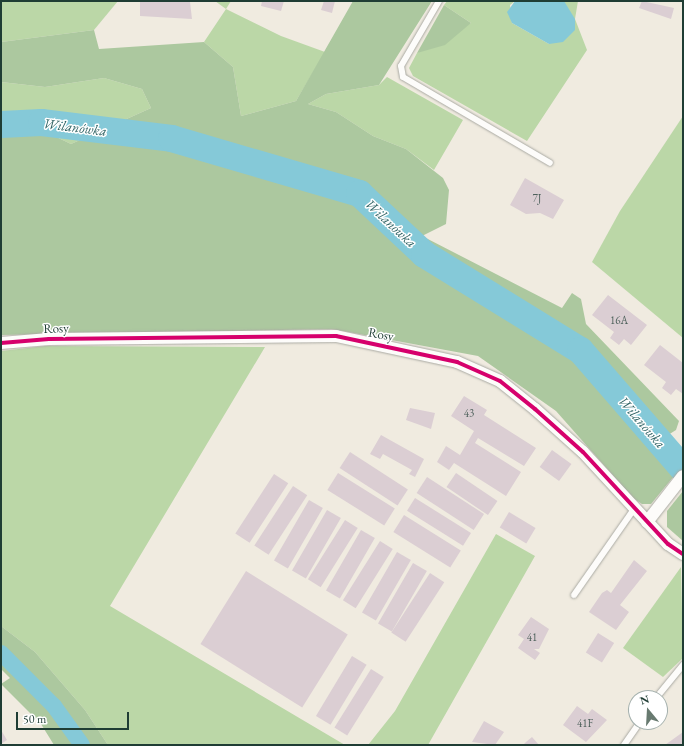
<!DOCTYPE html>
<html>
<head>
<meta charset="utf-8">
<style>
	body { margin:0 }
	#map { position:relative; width:684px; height:746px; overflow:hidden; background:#f0ebe0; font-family:"EB Garamond",serif }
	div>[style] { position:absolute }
	.green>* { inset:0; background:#bbd7a7 }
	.forest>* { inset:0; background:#acc89f }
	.water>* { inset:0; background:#85c9d8 }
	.canal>* { height:16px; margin:-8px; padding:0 8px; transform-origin:8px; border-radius:8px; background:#85c9d8 }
	.river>* { height:27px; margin:-13.5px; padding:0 13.5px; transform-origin:13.5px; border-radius:13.5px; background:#85c9d8 }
	.building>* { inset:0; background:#dbced3; transform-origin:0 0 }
	.roads { filter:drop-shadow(0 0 1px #aaaaa3) drop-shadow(0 0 1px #aaaaa3) }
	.lane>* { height:6px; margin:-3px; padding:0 3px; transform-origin:3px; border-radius:3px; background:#fdfcfa }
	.street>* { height:12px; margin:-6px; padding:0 6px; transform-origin:6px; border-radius:6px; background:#fdfcfa }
	.cycleway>* { height:4px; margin:-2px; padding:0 2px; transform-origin:2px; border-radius:2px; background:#d6006c }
	span { translate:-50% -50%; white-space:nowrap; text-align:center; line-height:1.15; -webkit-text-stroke:3px #fff; paint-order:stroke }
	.number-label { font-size:11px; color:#4e615c }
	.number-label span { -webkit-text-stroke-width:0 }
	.street-label { font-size:13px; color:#1f3d34 }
	.water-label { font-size:14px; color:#306364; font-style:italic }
	.frame { position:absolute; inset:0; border:2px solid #1f3d34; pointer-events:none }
	.north { position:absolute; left:628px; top:690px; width:40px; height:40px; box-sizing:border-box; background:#fff; border:1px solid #a5b1ae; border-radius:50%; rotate:342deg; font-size:11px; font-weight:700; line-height:16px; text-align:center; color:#1f3d34 }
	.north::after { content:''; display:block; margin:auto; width:14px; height:18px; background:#687a70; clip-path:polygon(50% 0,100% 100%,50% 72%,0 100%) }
	.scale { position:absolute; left:16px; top:712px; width:113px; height:18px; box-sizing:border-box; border:2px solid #1f3d34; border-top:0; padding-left:5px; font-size:12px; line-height:14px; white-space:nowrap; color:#1f3d34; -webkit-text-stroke:3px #fff; paint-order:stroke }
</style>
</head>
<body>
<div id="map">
	<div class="green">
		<i style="clip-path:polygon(1px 1px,118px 1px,94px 30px,1px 42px)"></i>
		<i style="clip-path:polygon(215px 1px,231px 1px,226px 9px,281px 36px,325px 52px,296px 101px,241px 116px,233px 67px,204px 42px,226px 9px)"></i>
		<i style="clip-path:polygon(447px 1px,515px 1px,510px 5px,512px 23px,549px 44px,564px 1px,578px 1px,575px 19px,587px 50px,527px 141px,413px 76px,409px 68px,417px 53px,471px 23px,444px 5px)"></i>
		<i style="clip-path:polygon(387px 77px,463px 120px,434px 170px,406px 149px,373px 136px,336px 112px,308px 104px,326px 94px,379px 85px)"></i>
		<i style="clip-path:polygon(104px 78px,142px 89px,151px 108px,71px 144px,48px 133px,1px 136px,1px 82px,45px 87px)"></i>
		<i style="clip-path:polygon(683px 116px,683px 338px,592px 262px,620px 211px)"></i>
		<i style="clip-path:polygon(45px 346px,265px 347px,110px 606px,345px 745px,108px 745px,85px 710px,35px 652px,1px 626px,1px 351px)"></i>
		<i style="clip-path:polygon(496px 534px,535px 556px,428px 745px,368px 745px,395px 711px)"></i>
		<i style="clip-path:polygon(681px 567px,683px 658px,663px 677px,623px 648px)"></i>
	</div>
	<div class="forest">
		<i style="clip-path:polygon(353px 1px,432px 1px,379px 85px,326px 94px,308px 104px,336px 112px,373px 136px,406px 149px,443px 178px,449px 190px,446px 224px,422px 236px,562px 308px,572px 293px,581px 299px,586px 324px,679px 421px,676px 430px,668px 435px,683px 450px,683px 465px,651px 504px,642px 504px,633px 498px,556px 411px,478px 356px,332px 329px,1px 335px,1px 136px,48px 133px,71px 144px,151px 108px,142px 89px,104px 78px,45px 87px,1px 82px,1px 42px,94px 30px,99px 49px,204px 42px,233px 67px,241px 116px,296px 101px)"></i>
		<i style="clip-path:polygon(444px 5px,471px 23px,445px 45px,417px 53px)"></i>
		<i style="clip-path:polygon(683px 491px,683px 541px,667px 527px,667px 511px)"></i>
		<i style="clip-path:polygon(1px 626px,35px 652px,85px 710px,108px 745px,54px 745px,41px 724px,1px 684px,10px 678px,1px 669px)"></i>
	</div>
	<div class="water">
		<i style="clip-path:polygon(515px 1px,564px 1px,575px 19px,575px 30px,563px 42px,549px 44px,512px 23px,507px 12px)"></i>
	</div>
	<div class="canal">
		<i style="left:1px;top:653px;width:75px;rotate:45deg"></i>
		<i style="left:54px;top:706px;width:48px;rotate:54.3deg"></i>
	</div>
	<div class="river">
		<i style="left:1px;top:124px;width:40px;rotate:-2.9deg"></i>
		<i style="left:41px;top:122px;width:131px;rotate:7deg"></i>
		<i style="left:171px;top:138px;width:196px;rotate:16.3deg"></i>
		<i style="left:359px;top:193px;width:89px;rotate:43.2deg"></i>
		<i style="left:424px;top:254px;width:183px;rotate:31.6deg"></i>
		<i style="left:580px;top:350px;width:157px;rotate:49.1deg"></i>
	</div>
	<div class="building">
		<i style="clip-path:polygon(140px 1px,190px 2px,192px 19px,140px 16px)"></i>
		<i style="clip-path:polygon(262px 1px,284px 1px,281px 11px,261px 6px)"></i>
		<i style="clip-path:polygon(324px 1px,335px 1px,332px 13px,321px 10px)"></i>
		<i style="clip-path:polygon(642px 1px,674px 8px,671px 19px,639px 8px)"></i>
		<i style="clip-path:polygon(525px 178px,564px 200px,553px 219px,540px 213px,526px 214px,510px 205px)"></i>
		<i style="clip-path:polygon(608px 295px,647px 325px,631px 345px,624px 339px,619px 345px,610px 338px,614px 332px,592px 315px)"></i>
		<i style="clip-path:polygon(660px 345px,683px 363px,683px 394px,676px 389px,671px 395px,662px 388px,666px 382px,644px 365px)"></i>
		<i style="clip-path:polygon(464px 396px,487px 410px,484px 415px,536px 448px,524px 466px,478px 438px,475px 443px,521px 472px,506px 496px,454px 463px,449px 470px,437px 462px,446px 446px,460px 455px,474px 431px,451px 416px)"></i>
		<i style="clip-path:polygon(410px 408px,435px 413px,431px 429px,406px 420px)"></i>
		<i style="clip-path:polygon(381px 435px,424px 459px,415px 477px,409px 474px,412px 470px,383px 454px,380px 459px,370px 454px)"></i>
		<i style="left:552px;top:450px;width:24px;height:21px;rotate:36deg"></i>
		<i style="left:350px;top:452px;width:69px;height:19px;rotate:33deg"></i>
		<i style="left:338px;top:473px;width:67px;height:20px;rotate:32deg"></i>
		<i style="left:456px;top:473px;width:50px;height:17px;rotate:34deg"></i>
		<i style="left:274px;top:474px;width:17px;height:71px;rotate:33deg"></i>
		<i style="left:427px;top:477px;width:68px;height:19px;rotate:33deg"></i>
		<i style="left:293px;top:486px;width:17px;height:71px;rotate:33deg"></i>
		<i style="left:415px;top:498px;width:66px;height:15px;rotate:32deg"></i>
		<i style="left:309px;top:500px;width:16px;height:70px;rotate:30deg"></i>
		<i style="left:327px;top:510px;width:16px;height:70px;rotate:30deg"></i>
		<i style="left:509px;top:512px;width:31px;height:18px;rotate:31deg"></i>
		<i style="left:404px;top:515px;width:67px;height:20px;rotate:32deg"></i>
		<i style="left:345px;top:520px;width:15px;height:70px;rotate:32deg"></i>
		<i style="left:361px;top:530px;width:16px;height:70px;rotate:30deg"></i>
		<i style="left:380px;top:541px;width:15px;height:70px;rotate:32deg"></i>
		<i style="left:397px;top:552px;width:16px;height:70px;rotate:30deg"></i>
		<i style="clip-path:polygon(634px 560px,647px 571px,620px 605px,629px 612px,616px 630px,589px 612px,602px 593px,607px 590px,611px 593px)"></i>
		<i style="left:413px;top:563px;width:16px;height:70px;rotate:30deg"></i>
		<i style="left:246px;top:571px;width:120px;height:86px;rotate:32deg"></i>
		<i style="left:430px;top:573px;width:17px;height:71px;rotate:33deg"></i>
		<i style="clip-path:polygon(531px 617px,549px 629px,539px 649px,534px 649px,540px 653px,535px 660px,518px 648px,524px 639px,518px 635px)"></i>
		<i style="left:598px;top:633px;width:19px;height:23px;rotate:32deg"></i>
		<i style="left:352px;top:656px;width:17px;height:70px;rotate:31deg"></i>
		<i style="left:371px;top:669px;width:15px;height:69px;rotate:32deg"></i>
		<i style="clip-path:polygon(577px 706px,588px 714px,592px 709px,607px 720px,586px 742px,563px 725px)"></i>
		<i style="clip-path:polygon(484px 721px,504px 732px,495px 745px,472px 742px)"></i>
		<i style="clip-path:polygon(1px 730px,7px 740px,1px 744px)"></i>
		<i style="clip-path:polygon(683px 732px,683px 745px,665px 745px)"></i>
		<i style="clip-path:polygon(532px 737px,539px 745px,523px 745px,526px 742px)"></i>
	</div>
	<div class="roads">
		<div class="lane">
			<i style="left:439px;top:1px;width:75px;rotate:120.3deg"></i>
			<i style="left:401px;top:66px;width:11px;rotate:80deg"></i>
			<i style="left:403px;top:77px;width:170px;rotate:30.3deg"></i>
			<i style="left:574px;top:595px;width:105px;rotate:-55.1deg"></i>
			<i style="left:656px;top:698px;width:43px;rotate:-50.7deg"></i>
			<i style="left:624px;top:745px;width:28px;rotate:-55deg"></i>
		</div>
		<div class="street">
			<i style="left:1px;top:343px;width:48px;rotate:-4.8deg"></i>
			<i style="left:49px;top:339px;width:287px;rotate:-0.6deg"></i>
			<i style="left:336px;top:336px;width:124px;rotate:12.1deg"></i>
			<i style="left:457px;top:362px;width:47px;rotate:23.8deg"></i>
			<i style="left:500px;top:381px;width:45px;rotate:38.7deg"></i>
			<i style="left:535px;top:409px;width:64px;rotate:41.9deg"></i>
			<i style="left:583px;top:452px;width:125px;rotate:47.3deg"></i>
			<i style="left:668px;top:544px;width:18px;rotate:34deg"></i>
			<i style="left:647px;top:522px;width:58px;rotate:-52deg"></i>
		</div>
	</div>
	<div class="cycleway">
		<i style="left:1px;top:343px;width:48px;rotate:-4.8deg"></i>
		<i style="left:49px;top:339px;width:287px;rotate:-0.6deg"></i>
		<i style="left:336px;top:336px;width:124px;rotate:12.1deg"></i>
		<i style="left:457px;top:362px;width:47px;rotate:23.8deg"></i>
		<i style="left:500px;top:381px;width:45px;rotate:38.7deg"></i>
		<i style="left:535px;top:409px;width:64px;rotate:41.9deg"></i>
		<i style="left:583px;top:452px;width:125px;rotate:47.3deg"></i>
		<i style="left:668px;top:544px;width:18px;rotate:34deg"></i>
	</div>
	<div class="number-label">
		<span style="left:537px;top:198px">7J</span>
		<span style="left:619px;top:320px">16A</span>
		<span style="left:469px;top:413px">43</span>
		<span style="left:532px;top:637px">41</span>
		<span style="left:585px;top:723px">41F</span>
	</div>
	<div class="street-label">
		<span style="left:56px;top:329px;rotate:-2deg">Rosy</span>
		<span style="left:381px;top:335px;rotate:10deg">Rosy</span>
	</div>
	<div class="water-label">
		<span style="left:75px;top:127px;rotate:7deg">Wilanówka</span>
		<span style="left:391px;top:223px;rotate:43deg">Wilanówka</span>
		<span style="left:642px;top:422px;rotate:49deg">Wilanówka</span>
	</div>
	<div class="frame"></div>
	<div class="north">N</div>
	<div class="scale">50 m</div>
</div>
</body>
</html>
